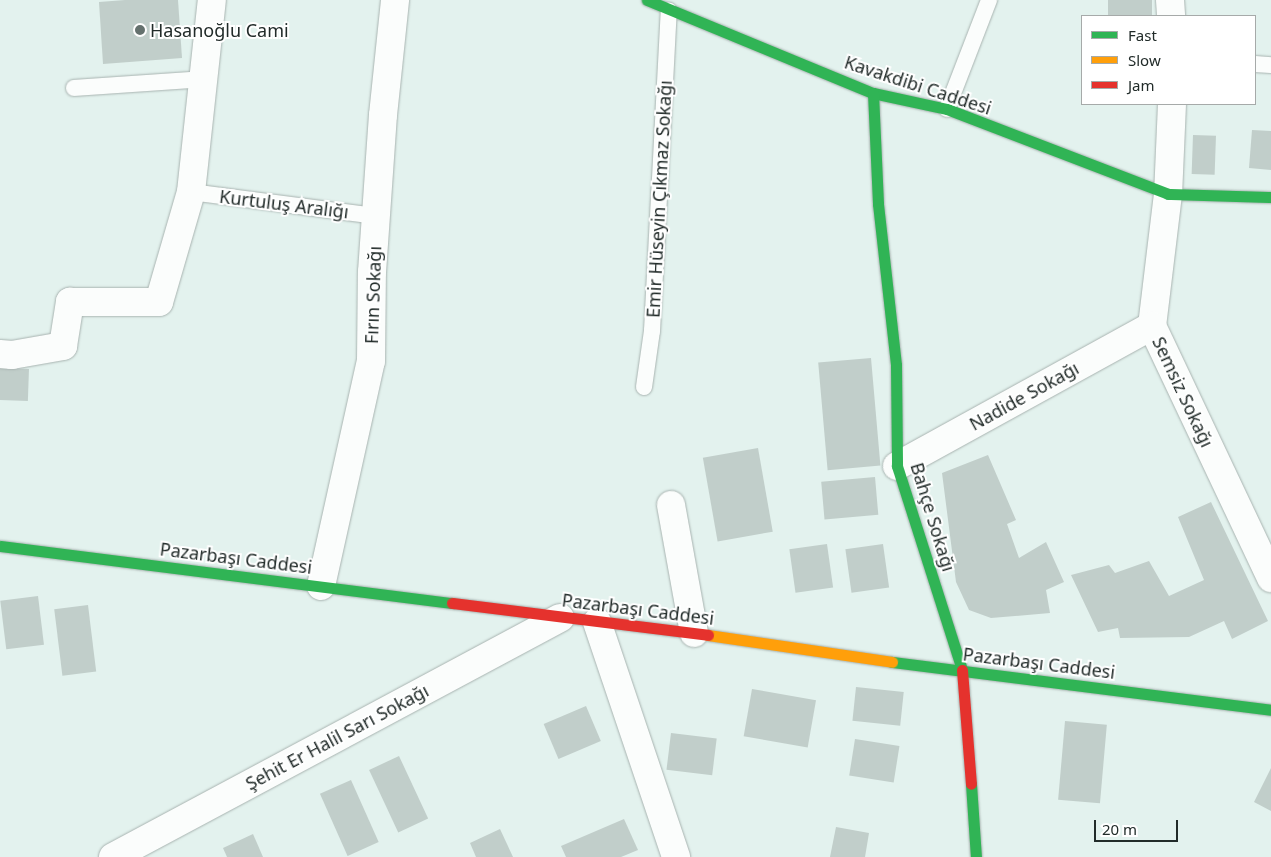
<!DOCTYPE html>
<html>
<head>
<meta charset="utf-8">
<style>
	body { margin:0 }
	#map { position:relative; width:1271px; height:857px; overflow:hidden; background:#e3f2ee; font-family:"Noto Sans",sans-serif }
	div>[style] { position:absolute }
	.building>* { inset:0; background:#c1ceca; transform-origin:0 0 }
	.roads { filter:drop-shadow(0 0 1px #a8b3b0) drop-shadow(0 0 1px #a8b3b0) }
	.lane>* { height:16px; margin:-8px; padding:0 8px; transform-origin:8px; border-radius:8px; background:#fbfdfc }
	.street>* { height:28px; margin:-14px; padding:0 14px; transform-origin:14px; border-radius:14px; background:#fbfdfc }
	.fast>* { height:11px; margin:-5.5px; padding:0 5.5px; transform-origin:5.5px; border-radius:5.5px; background:#30b455 }
	.slow>* { height:11px; margin:-5.5px; padding:0 5.5px; transform-origin:5.5px; border-radius:5.5px; background:#ff9f0a }
	.jam>* { height:11px; margin:-5.5px; padding:0 5.5px; transform-origin:5.5px; border-radius:5.5px; background:#e5322d }
	.dots>* { width:14px; height:14px; translate:-50% -50%; box-sizing:border-box; border:2px solid #fff; border-radius:50% }
	span { translate:-50% -50%; white-space:nowrap; text-align:center; line-height:1.15; -webkit-text-stroke:4px #fff; paint-order:stroke }
	.poi-label { font-size:18px; color:#212b29 }
	.left { translate:0 -50%; text-align:left }
	.street-label { font-size:18px; color:#212b29 }
	.legend { position:absolute; left:1081px; top:15px; width:175px; height:90px; box-sizing:border-box; background:#fff; border:1px solid #a6aaa9; margin:0; padding:6px 9px; list-style:none; font-size:15px; color:#212b29 }
	.legend li { display:flex; align-items:center; gap:10px; height:25px }
	.legend b { width:25px; border:1px solid #a6aaa9 }
	.scale { position:absolute; left:1094px; top:820px; width:84px; height:22px; box-sizing:border-box; border:2px solid #212b29; border-top:0; padding-left:6px; font-size:15px; line-height:18px; white-space:nowrap; color:#212b29; -webkit-text-stroke:4px #fff; paint-order:stroke }
</style>
</head>
<body>
<div id="map">
	<div class="building">
		<i style="clip-path:polygon(125px 0,178px 0,182px 58px,103px 64px,99px 2px)"></i>
		<i style="left:1108px;top:0;width:44px;height:16px"></i>
		<i style="clip-path:polygon(1252px 130px,1271px 131px,1271px 170px,1249px 168px)"></i>
		<i style="left:1193px;top:135px;width:23px;height:39px;rotate:2deg"></i>
		<i style="left:871px;top:358px;width:108px;height:53px;rotate:85deg"></i>
		<i style="left:0;top:368px;width:29px;height:32px;rotate:2deg"></i>
		<i style="left:758px;top:448px;width:85px;height:56px;rotate:80deg"></i>
		<i style="clip-path:polygon(988px 455px,1016px 520px,1007px 524px,1019px 558px,1046px 542px,1064px 582px,1046px 590px,1050px 613px,991px 618px,969px 610px,956px 582px,942px 473px)"></i>
		<i style="left:875px;top:477px;width:38px;height:54px;rotate:85deg"></i>
		<i style="clip-path:polygon(1211px 502px,1268px 621px,1232px 639px,1224px 621px,1189px 637px,1120px 638px,1118px 628px,1098px 632px,1071px 575px,1109px 565px,1115px 573px,1149px 561px,1169px 596px,1204px 580px,1178px 517px)"></i>
		<i style="left:827px;top:544px;width:44px;height:38px;rotate:82deg"></i>
		<i style="left:883px;top:544px;width:44px;height:38px;rotate:82deg"></i>
		<i style="left:38px;top:596px;width:49px;height:38px;rotate:83deg"></i>
		<i style="left:88px;top:605px;width:67px;height:34px;rotate:83deg"></i>
		<i style="left:856px;top:687px;width:48px;height:34px;rotate:6deg"></i>
		<i style="left:752px;top:689px;width:65px;height:48px;rotate:10deg"></i>
		<i style="left:586px;top:706px;width:38px;height:46px;rotate:67deg"></i>
		<i style="left:1065px;top:721px;width:42px;height:79px;rotate:5deg"></i>
		<i style="left:671px;top:733px;width:46px;height:37px;rotate:7deg"></i>
		<i style="left:855px;top:739px;width:45px;height:37px;rotate:9deg"></i>
		<i style="left:399px;top:756px;width:69px;height:33px;rotate:65deg"></i>
		<i style="clip-path:polygon(1271px 768px,1271px 811px,1254px 802px)"></i>
		<i style="left:351px;top:780px;width:68px;height:34px;rotate:66deg"></i>
		<i style="clip-path:polygon(624px 819px,638px 850px,621px 857px,566px 857px,561px 846px)"></i>
		<i style="clip-path:polygon(836px 827px,869px 833px,865px 857px,830px 857px)"></i>
		<i style="clip-path:polygon(500px 829px,513px 857px,476px 857px,470px 843px)"></i>
		<i style="clip-path:polygon(253px 834px,263px 857px,227px 857px,223px 848px)"></i>
	</div>
	<div class="roads">
		<div class="lane">
			<i style="left:1255px;top:64px;width:16px;rotate:4deg"></i>
			<i style="left:74px;top:88px;width:131px;rotate:-3.9deg"></i>
			<i style="left:947px;top:109px;width:117px;rotate:-68.9deg"></i>
			<i style="left:191px;top:192px;width:187px;rotate:7.4deg"></i>
			<i style="left:644px;top:387px;width:57px;rotate:-81.9deg"></i>
			<i style="left:652px;top:331px;width:321px;rotate:-87deg"></i>
		</div>
		<div class="street">
			<i style="left:1170px;top:0;width:16px;rotate:86deg"></i>
			<i style="left:1172px;top:104px;width:90px;rotate:92.5deg"></i>
			<i style="left:1168px;top:194px;width:133px;rotate:96.9deg"></i>
			<i style="left:1152px;top:326px;width:279px;rotate:64.7deg"></i>
			<i style="left:0;top:354px;width:12px;rotate:5deg"></i>
			<i style="left:12px;top:355px;width:52px;rotate:-10deg"></i>
			<i style="left:63px;top:346px;width:45px;rotate:-81deg"></i>
			<i style="left:70px;top:302px;width:89px"></i>
			<i style="left:159px;top:302px;width:115px;rotate:-73.8deg"></i>
			<i style="left:191px;top:192px;width:193px;rotate:-83.8deg"></i>
			<i style="left:897px;top:466px;width:291px;rotate:-28.8deg"></i>
			<i style="left:671px;top:505px;width:130px;rotate:79.8deg"></i>
			<i style="left:321px;top:586px;width:230px;rotate:-77.5deg"></i>
			<i style="left:371px;top:361px;width:89px;rotate:-89.4deg"></i>
			<i style="left:372px;top:272px;width:157px;rotate:-86deg"></i>
			<i style="left:383px;top:115px;width:116px;rotate:-84deg"></i>
			<i style="left:597px;top:622px;width:248px;rotate:71.4deg"></i>
			<i style="left:113px;top:857px;width:507px;rotate:-28.13deg"></i>
		</div>
		<div class="fast">
			<i style="left:647px;top:0;width:244px;rotate:22.4deg"></i>
			<i style="left:873px;top:93px;width:76px;rotate:12.2deg"></i>
			<i style="left:947px;top:109px;width:237px;rotate:21deg"></i>
			<i style="left:1168px;top:194px;width:103px;rotate:1.7deg"></i>
			<i style="left:873px;top:93px;width:111px;rotate:87.4deg"></i>
			<i style="left:878px;top:204px;width:162px;rotate:83.6deg"></i>
			<i style="left:896px;top:365px;width:101px;rotate:89.4deg"></i>
			<i style="left:897px;top:466px;width:214px;rotate:72.3deg"></i>
			<i style="left:0;top:546px;width:456px;rotate:7.2deg"></i>
			<i style="left:892px;top:662px;width:382px;rotate:7.2deg"></i>
			<i style="left:971px;top:784px;width:73px;rotate:86.1deg"></i>
		</div>
		<div class="slow">
			<i style="left:708px;top:635px;width:186px;rotate:8.3deg"></i>
		</div>
		<div class="jam">
			<i style="left:452px;top:603px;width:258px;rotate:7.1deg"></i>
			<i style="left:962px;top:670px;width:114px;rotate:85.5deg"></i>
		</div>
	</div>
	<div class="dots">
		<i style="left:140px;top:30px;background:#65716e"></i>
	</div>
	<div class="poi-label">
		<span class="left" style="left:150px;top:30px">Hasanoğlu Cami</span>
	</div>
	<div class="street-label">
		<span style="left:918px;top:85px;rotate:18deg">Kavakdibi Caddesi</span>
		<span style="left:659px;top:199px;rotate:-87deg">Emir Hüseyin Çıkmaz Sokağı</span>
		<span style="left:284px;top:204px;rotate:7deg">Kurtuluş Aralığı</span>
		<span style="left:373px;top:295px;rotate:-88deg">Fırın Sokağı</span>
		<span style="left:1183px;top:392px;rotate:65deg">Semsiz Sokağı</span>
		<span style="left:1024px;top:396px;rotate:-29deg">Nadide Sokağı</span>
		<span style="left:933px;top:517px;rotate:73deg">Bahçe Sokağı</span>
		<span style="left:236px;top:558px;rotate:7deg">Pazarbaşı Caddesi</span>
		<span style="left:638px;top:609px;rotate:7deg">Pazarbaşı Caddesi</span>
		<span style="left:1039px;top:663px;rotate:7deg">Pazarbaşı Caddesi</span>
		<span style="left:337px;top:737px;rotate:-28deg">Şehit Er Halil Sarı Sokağı</span>
	</div>
	<ul class="legend">
	<li><b style="height:6px;background:#30b455"></b>Fast</li>
	<li><b style="height:6px;background:#ff9f0a"></b>Slow</li>
	<li><b style="height:6px;background:#e5322d"></b>Jam</li>
	</ul>
	<div class="scale">20 m</div>
</div>
</body>
</html>
